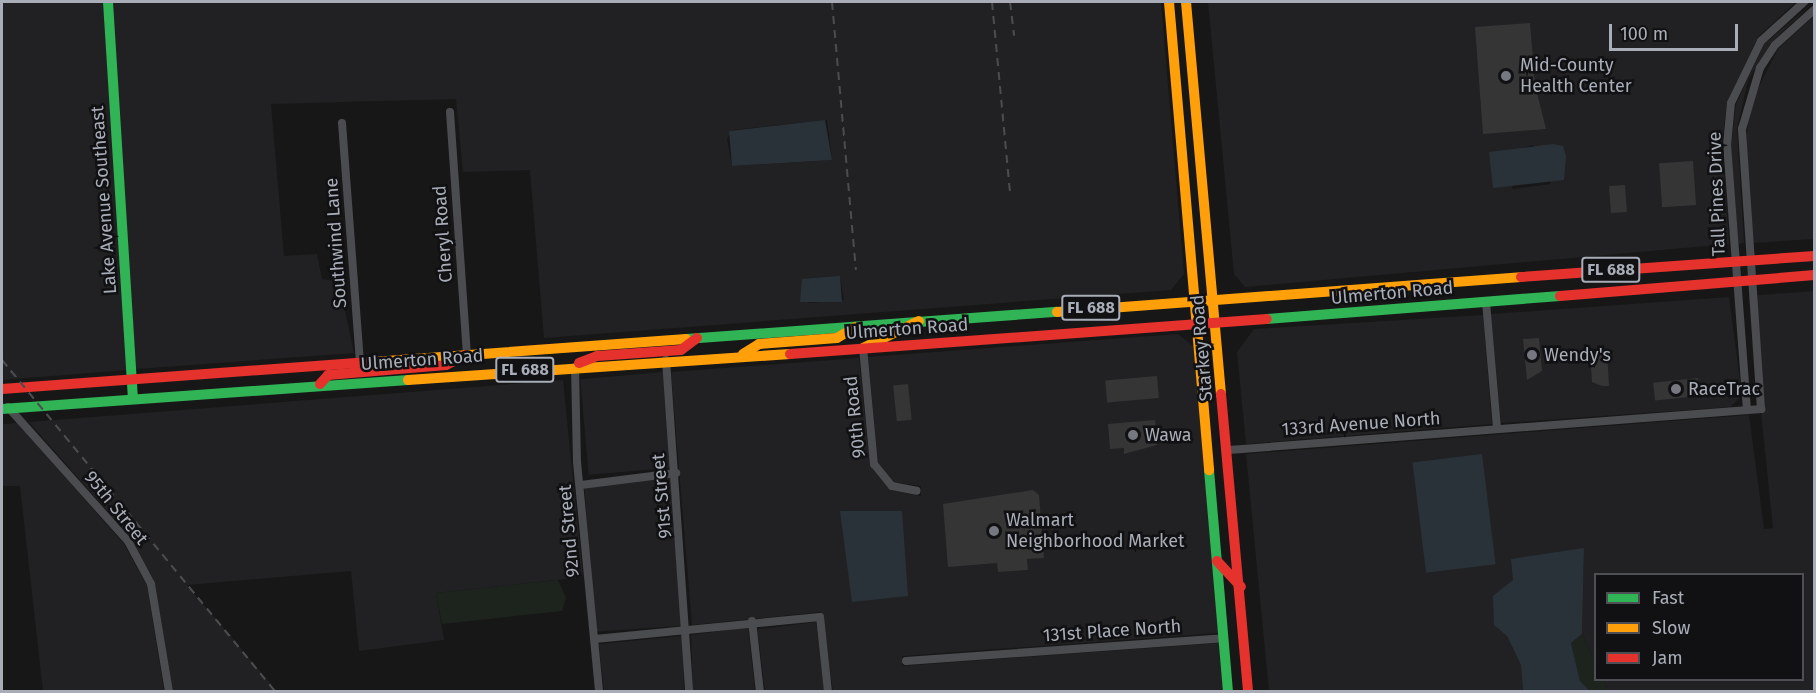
<!DOCTYPE html>
<html>
<head>
<meta charset="utf-8">
<style>
	body { margin:0 }
	#map { position:relative; width:1816px; height:693px; overflow:hidden; background:#171717; font-family:"Fira Sans",sans-serif }
	div>[style] { position:absolute }
	.built>* { inset:0; background:#212123; transform-origin:0 0 }
	.green>* { inset:0; background:#1d241e }
	.water>* { inset:0; background:#2a3239; transform-origin:0 0 }
	.building>* { inset:0; background:#353536; transform-origin:0 0 }
	.street>* { height:8px; margin:-4px; padding:0 4px; transform-origin:4px; border-radius:4px; background:#4b4c50 }
	.fast>* { height:10px; margin:-5px; padding:0 5px; transform-origin:5px; border-radius:5px; background:#30b455 }
	.slow>* { height:10px; margin:-5px; padding:0 5px; transform-origin:5px; border-radius:5px; background:#ff9f0a }
	.jam>* { height:10px; margin:-5px; padding:0 5px; transform-origin:5px; border-radius:5px; background:#e5322d }
	.rail>* { height:2px; margin-top:-1px; transform-origin:0; background:repeating-linear-gradient(90deg,#4b4c4f 0 8px,transparent 0 14px) }
	.dots>* { width:16px; height:16px; translate:-50% -50%; box-sizing:border-box; border:3px solid #111113; border-radius:50% }
	span { translate:-50% -50%; white-space:nowrap; text-align:center; line-height:1.15; -webkit-text-stroke:5px #111113; paint-order:stroke }
	.shield-label span { padding:2px 4px; background:#111113; border:2px solid; border-radius:4px; -webkit-text-stroke-width:0 }
	.shield-label { font-size:16px; color:#a8adb8; font-weight:700 }
	.poi-label { font-size:18px; color:#a8adb8 }
	.left { translate:0 -50%; text-align:left }
	.street-label { font-size:18px; color:#a8adb8 }
	.frame { position:absolute; inset:0; border:3px solid #a8adb8; pointer-events:none }
	.legend { position:absolute; left:1594px; top:573px; width:210px; height:108px; box-sizing:border-box; background:#111113; border:2px solid #4d4f55; margin:0; padding:8px 10px; list-style:none; font-size:18px; color:#a8adb8 }
	.legend li { display:flex; align-items:center; gap:12px; height:30px }
	.legend b { width:30px; border:2px solid #4d4f55 }
	.scale { position:absolute; left:1609px; top:24px; width:129px; height:27px; box-sizing:border-box; border:3px solid #a8adb8; border-top:0; padding-left:8px; font-size:18px; line-height:21px; white-space:nowrap; color:#a8adb8; -webkit-text-stroke:4px #111113; paint-order:stroke }
</style>
</head>
<body>
<div id="map">
	<div class="built">
		<i style="clip-path:polygon(2px 2px,103px 2px,127px 370px,2px 380px)"></i>
		<i style="clip-path:polygon(evenodd,112px 2px,1161px 2px,1184px 274px,1171px 290px,544px 338px,530px 170px,463px 172px,456px 99px,271px 104px,284px 256px,317px 254px,322px 279px,339px 282px,354px 353px,136px 369px,112px 2px,827px 120px,832px 160px,732px 166px,727px 139px,732px 130px,827px 120px,112px 2px,840px 277px,844px 300px,808px 303px,840px 277px)"></i>
		<i style="clip-path:polygon(evenodd,1208px 2px,1796px 2px,1758px 37px,1727px 102px,1722px 145px,1729px 244px,1245px 287px,1234px 274px,1208px 2px,1533px 145px,1551px 184px,1512px 189px,1522px 148px,1533px 145px)"></i>
		<i style="clip-path:polygon(1814px 2px,1771px 43px,1748px 80px,1737px 129px,1744px 243px,1738px 244px,1731px 145px,1736px 104px,1764px 44px)"></i>
		<i style="clip-path:polygon(1814px 16px,1814px 239px,1753px 243px,1746px 142px,1750px 104px,1778px 49px)"></i>
		<i style="clip-path:polygon(1814px 291px,1814px 691px,1608px 691px,1604px 680px,1802px 680px,1802px 574px,1596px 574px,1595px 662px,1582px 634px,1584px 548px,1513px 580px,1507px 636px,1521px 665px,1523px 691px,1269px 691px,1246px 454px,1749px 415px,1764px 529px,1773px 528px,1749px 296px)"></i>
		<i style="clip-path:polygon(1729px 297px,1742px 396px,1730px 407px,1501px 423px,1491px 314px)"></i>
		<i style="clip-path:polygon(1483px 315px,1492px 424px,1246px 444px,1237px 352px,1254px 329px)"></i>
		<i style="clip-path:polygon(1178px 334px,1194px 347px,1218px 633px,902px 656px,902px 666px,1219px 643px,1224px 691px,833px 691px,820px 612px,692px 625px,671px 372px,859px 358px,870px 466px,890px 490px,921px 496px,921px 486px,894px 482px,878px 462px,868px 357px)"></i>
		<i style="left:663px;top:372px;width:96px;height:83px;rotate:85deg"></i>
		<i style="clip-path:polygon(563px 380px,583px 577px,436px 593px,444px 640px,359px 651px,351px 571px,187px 585px,277px 691px,173px 691px,155px 583px,131px 538px,29px 422px)"></i>
		<i style="clip-path:polygon(17px 423px,124px 544px,147px 586px,164px 691px,43px 691px,20px 486px,2px 486px,2px 424px)"></i>
		<i style="left:672px;top:478px;width:148px;height:88px;rotate:86deg"></i>
		<i style="left:816px;top:622px;width:69px;height:59px;rotate:83deg"></i>
		<i style="clip-path:polygon(748px 627px,755px 691px,693px 691px,691px 635px)"></i>
		<i style="clip-path:polygon(682px 636px,684px 691px,604px 691px,599px 644px)"></i>
	</div>
	<div class="green">
		<i style="clip-path:polygon(558px 580px,566px 598px,562px 611px,442px 624px,436px 593px)"></i>
		<i style="clip-path:polygon(1582px 634px,1595px 662px,1596px 680px,1604px 680px,1608px 691px,1590px 691px,1580px 681px,1571px 643px)"></i>
	</div>
	<div class="water">
		<i style="clip-path:polygon(825px 120px,832px 160px,732px 166px,729px 131px)"></i>
		<i style="clip-path:polygon(1553px 144px,1563px 146px,1566px 156px,1564px 180px,1493px 188px,1489px 152px)"></i>
		<i style="clip-path:polygon(840px 276px,842px 302px,800px 302px,802px 279px)"></i>
		<i style="left:1482px;top:454px;width:111px;height:70px;rotate:83deg"></i>
		<i style="clip-path:polygon(840px 511px,902px 511px,908px 596px,852px 602px)"></i>
		<i style="clip-path:polygon(1584px 548px,1582px 634px,1571px 643px,1580px 681px,1590px 691px,1523px 691px,1521px 665px,1507px 636px,1494px 625px,1493px 596px,1513px 580px,1511px 559px)"></i>
	</div>
	<div class="building">
		<i style="clip-path:polygon(1530px 23px,1535px 85px,1546px 129px,1483px 134px,1475px 27px)"></i>
		<i style="left:1693px;top:161px;width:44px;height:34px;rotate:86deg"></i>
		<i style="left:1625px;top:185px;width:27px;height:16px;rotate:86deg"></i>
		<i style="clip-path:polygon(1539px 338px,1542px 371px,1527px 380px,1523px 339px)"></i>
		<i style="clip-path:polygon(1607px 351px,1609px 386px,1602px 386px,1592px 382px,1590px 352px)"></i>
		<i style="left:1157px;top:376px;width:22px;height:52px;rotate:85deg"></i>
		<i style="left:1698px;top:378px;width:18px;height:45px;rotate:84deg"></i>
		<i style="left:908px;top:384px;width:36px;height:15px;rotate:84deg"></i>
		<i style="clip-path:polygon(1155px 420px,1157px 445px,1124px 454px,1124px 448px,1110px 449px,1108px 424px)"></i>
		<i style="clip-path:polygon(1033px 490px,1039px 495px,1044px 558px,1027px 559px,1028px 570px,998px 572px,997px 563px,948px 567px,943px 504px)"></i>
	</div>
	<div class="street">
		<i style="left:450px;top:112px;width:243px;rotate:86deg"></i>
		<i style="left:342px;top:123px;width:240px;rotate:85.7deg"></i>
		<i style="left:1486px;top:302px;width:126px;rotate:85deg"></i>
		<i style="left:863px;top:348px;width:117px;rotate:84.6deg"></i>
		<i style="left:874px;top:464px;width:28px;rotate:51deg"></i>
		<i style="left:892px;top:486px;width:25px;rotate:11deg"></i>
		<i style="left:666px;top:360px;width:333px;rotate:86deg"></i>
		<i style="left:575px;top:367px;width:95px;rotate:88.8deg"></i>
		<i style="left:577px;top:462px;width:231px;rotate:84.5deg"></i>
		<i style="left:8px;top:407px;width:180px;rotate:48.2deg"></i>
		<i style="left:128px;top:541px;width:49px;rotate:61.9deg"></i>
		<i style="left:151px;top:584px;width:109px;rotate:80.5deg"></i>
		<i style="left:1747px;top:410px;width:266px;rotate:-94.3deg"></i>
		<i style="left:1727px;top:145px;width:42px;rotate:-84.6deg"></i>
		<i style="left:1731px;top:103px;width:69px;rotate:-64.2deg"></i>
		<i style="left:1761px;top:41px;width:58px;rotate:-42.2deg"></i>
		<i style="left:1229px;top:450px;width:534px;rotate:-4.41deg"></i>
		<i style="left:1761px;top:409px;width:281px;rotate:-93.9deg"></i>
		<i style="left:1742px;top:129px;width:64px;rotate:-73.6deg"></i>
		<i style="left:1760px;top:68px;width:27px;rotate:-57deg"></i>
		<i style="left:1775px;top:45px;width:52px;rotate:-41.9deg"></i>
		<i style="left:581px;top:485px;width:96px;rotate:-7.2deg"></i>
		<i style="left:752px;top:621px;width:71px;rotate:83.6deg"></i>
		<i style="left:595px;top:639px;width:226px;rotate:-5.6deg"></i>
		<i style="left:820px;top:617px;width:75px;rotate:83.9deg"></i>
		<i style="left:906px;top:661px;width:318px;rotate:-4.1deg"></i>
	</div>
	<div class="fast">
		<i style="left:108px;top:2px;width:396px;rotate:86.4deg"></i>
		<i style="left:1267px;top:319px;width:294px;rotate:-4.5deg"></i>
		<i style="left:686px;top:339px;width:372px;rotate:-4.2deg"></i>
		<i style="left:2px;top:409px;width:407px;rotate:-4.1deg"></i>
		<i style="left:1209px;top:470px;width:223px;rotate:85.1deg"></i>
	</div>
	<div class="slow">
		<i style="left:1169px;top:2px;width:470px;rotate:85.1deg"></i>
		<i style="left:1186px;top:2px;width:394px;rotate:84.9deg"></i>
		<i style="left:1057px;top:312px;width:465px;rotate:-4.3deg"></i>
		<i style="left:863px;top:348px;width:62px;rotate:-25.7deg"></i>
		<i style="left:743px;top:354px;width:19px;rotate:-32deg"></i>
		<i style="left:759px;top:344px;width:78px;rotate:-4.4deg"></i>
		<i style="left:837px;top:338px;width:21px;rotate:-31deg"></i>
		<i style="left:373px;top:362px;width:314px;rotate:-4.2deg"></i>
		<i style="left:408px;top:380px;width:383px;rotate:-3.9deg"></i>
	</div>
	<div class="jam">
		<i style="left:1521px;top:277px;width:294px;rotate:-4.1deg"></i>
		<i style="left:1560px;top:296px;width:255px;rotate:-4.7deg"></i>
		<i style="left:790px;top:354px;width:478px;rotate:-4.2deg"></i>
		<i style="left:579px;top:363px;width:19px;rotate:-21deg"></i>
		<i style="left:597px;top:356px;width:84px;rotate:-4.1deg"></i>
		<i style="left:681px;top:350px;width:20px;rotate:-37deg"></i>
		<i style="left:320px;top:384px;width:12px;rotate:-48deg"></i>
		<i style="left:328px;top:375px;width:118px;rotate:-4.8deg"></i>
		<i style="left:446px;top:365px;width:22px;rotate:-27deg"></i>
		<i style="left:2px;top:389px;width:372px;rotate:-4.2deg"></i>
		<i style="left:1221px;top:394px;width:299px;rotate:84.8deg"></i>
		<i style="left:1217px;top:561px;width:35px;rotate:47deg"></i>
	</div>
	<div class="rail">
		<i style="left:832px;top:2px;width:269px;rotate:84.9deg"></i>
		<i style="left:992px;top:2px;width:192px;rotate:84.6deg"></i>
		<i style="left:1010px;top:2px;width:34px;rotate:83deg"></i>
		<i style="left:2px;top:360px;width:430px;rotate:50.5deg"></i>
	</div>
	<div class="dots">
		<i style="left:1506px;top:76px;background:#757880"></i>
		<i style="left:1532px;top:355px;background:#757880"></i>
		<i style="left:1676px;top:389px;background:#757880"></i>
		<i style="left:1133px;top:435px;background:#757880"></i>
		<i style="left:994px;top:531px;background:#757880"></i>
	</div>
	<div class="shield-label">
		<span style="left:1611px;top:270px">FL 688</span>
		<span style="left:1091px;top:308px">FL 688</span>
		<span style="left:525px;top:370px">FL 688</span>
	</div>
	<div class="poi-label">
		<span class="left" style="left:1520px;top:76px">Mid-County<br>Health Center</span>
		<span class="left" style="left:1544px;top:355px">Wendy's</span>
		<span class="left" style="left:1688px;top:389px">RaceTrac</span>
		<span class="left" style="left:1145px;top:435px">Wawa</span>
		<span class="left" style="left:1006px;top:531px">Walmart<br>Neighborhood Market</span>
	</div>
	<div class="street-label">
		<span style="left:1717px;top:194px;rotate:-92deg">Tall Pines Drive</span>
		<span style="left:104px;top:200px;rotate:-94deg">Lake Avenue Southeast</span>
		<span style="left:443px;top:234px;rotate:-94deg">Cheryl Road</span>
		<span style="left:336px;top:243px;rotate:-94deg">Southwind Lane</span>
		<span style="left:1392px;top:293px;rotate:-5deg">Ulmerton Road</span>
		<span style="left:907px;top:329px;rotate:-4deg">Ulmerton Road</span>
		<span style="left:1202px;top:348px;rotate:-95deg">Starkey Road</span>
		<span style="left:422px;top:360px;rotate:-4deg">Ulmerton Road</span>
		<span style="left:855px;top:417px;rotate:-96deg">90th Road</span>
		<span style="left:1361px;top:424px;rotate:-4deg">133rd Avenue North</span>
		<span style="left:662px;top:496px;rotate:-95deg">91st Street</span>
		<span style="left:116px;top:508px;rotate:51deg">95th Street</span>
		<span style="left:569px;top:531px;rotate:-95deg">92nd Street</span>
		<span style="left:1112px;top:631px;rotate:-4deg">131st Place North</span>
	</div>
	<div class="frame"></div>
	<ul class="legend">
	<li><b style="height:8px;background:#30b455"></b>Fast</li>
	<li><b style="height:8px;background:#ff9f0a"></b>Slow</li>
	<li><b style="height:8px;background:#e5322d"></b>Jam</li>
	</ul>
	<div class="scale">100 m</div>
</div>
</body>
</html>
